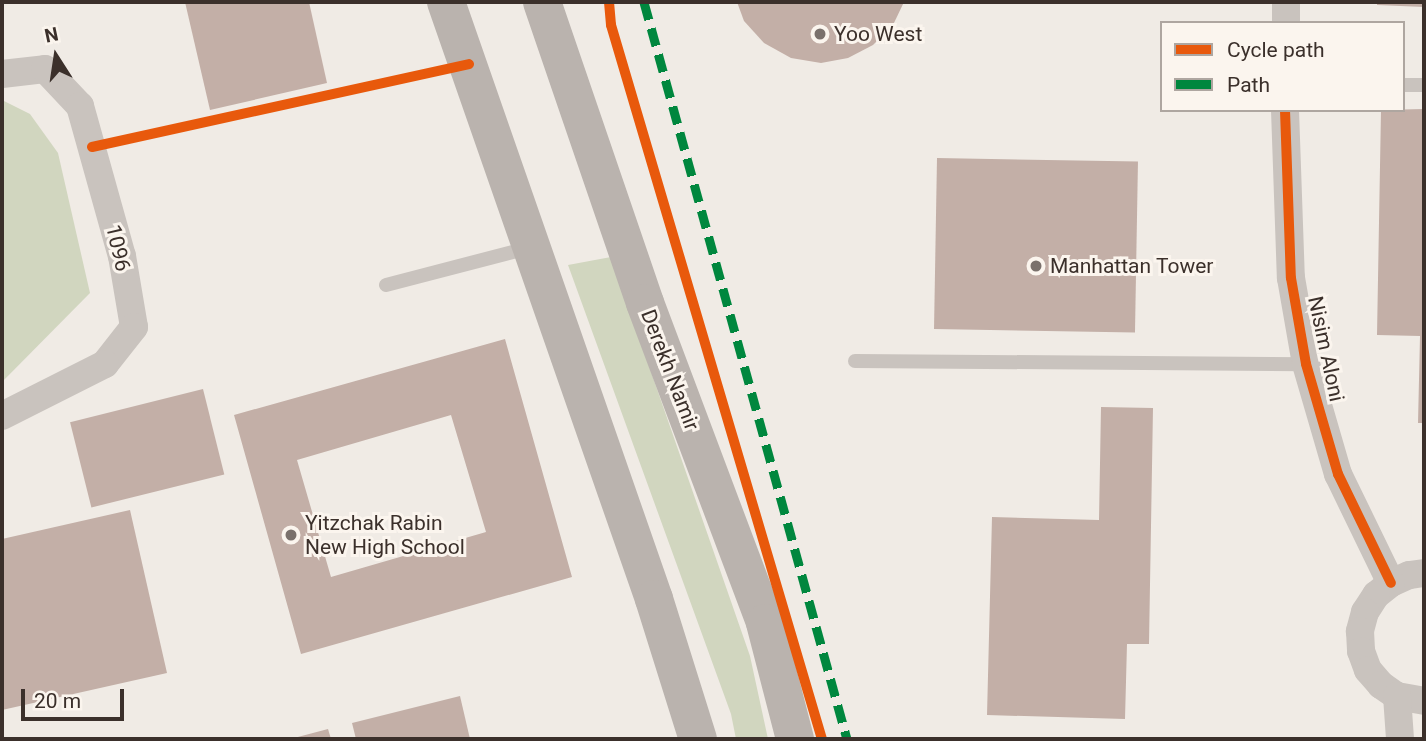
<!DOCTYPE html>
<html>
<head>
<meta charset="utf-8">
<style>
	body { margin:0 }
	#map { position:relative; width:1426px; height:741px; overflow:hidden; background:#f0ebe5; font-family:Roboto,sans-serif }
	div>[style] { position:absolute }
	.green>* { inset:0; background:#d1d6bf }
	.building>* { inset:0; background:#c3afa7; transform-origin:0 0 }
	.service>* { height:14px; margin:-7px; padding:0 7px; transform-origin:7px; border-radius:7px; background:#c9c3be }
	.minor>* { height:28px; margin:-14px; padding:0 14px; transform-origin:14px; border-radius:14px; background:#c9c3be }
	.secondary>* { height:38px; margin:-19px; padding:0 19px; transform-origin:19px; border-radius:19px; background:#bab3ae }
	.quiet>* { height:9px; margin-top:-4.5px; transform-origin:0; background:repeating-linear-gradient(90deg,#00873e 0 18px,transparent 0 27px) }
	.cycleway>* { height:10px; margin:-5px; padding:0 5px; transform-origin:5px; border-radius:5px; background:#e8590c }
	.dots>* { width:19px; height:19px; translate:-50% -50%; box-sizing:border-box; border:4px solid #fbf5ee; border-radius:50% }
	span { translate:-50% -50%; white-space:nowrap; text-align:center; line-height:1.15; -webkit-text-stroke:6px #fbf5ee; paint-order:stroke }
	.poi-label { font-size:21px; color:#3b302b }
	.left { translate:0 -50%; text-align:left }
	.street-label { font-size:21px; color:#3b302b }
	.frame { position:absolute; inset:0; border:4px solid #3b302b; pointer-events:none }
	.legend { position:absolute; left:1160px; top:21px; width:245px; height:91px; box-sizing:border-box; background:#fbf5ee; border:2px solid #aea6a0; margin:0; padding:9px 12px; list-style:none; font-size:21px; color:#3b302b }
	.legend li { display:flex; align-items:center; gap:14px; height:35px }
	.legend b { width:35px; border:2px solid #aea6a0 }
	.north { position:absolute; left:21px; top:21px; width:70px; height:70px; -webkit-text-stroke:5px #fbf5ee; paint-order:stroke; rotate:348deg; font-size:19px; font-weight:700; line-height:28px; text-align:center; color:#3b302b }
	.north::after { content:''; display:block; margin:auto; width:24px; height:32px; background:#3b302b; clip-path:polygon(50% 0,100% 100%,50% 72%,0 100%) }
	.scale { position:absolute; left:21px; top:689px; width:103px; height:32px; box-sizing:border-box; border:4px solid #3b302b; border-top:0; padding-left:9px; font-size:21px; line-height:24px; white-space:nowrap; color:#3b302b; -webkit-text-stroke:5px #fbf5ee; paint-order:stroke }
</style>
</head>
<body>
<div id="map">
	<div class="green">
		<i style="clip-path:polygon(2px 100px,30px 114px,58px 153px,90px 293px,2px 382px)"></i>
		<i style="clip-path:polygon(611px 257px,750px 656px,768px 739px,736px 739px,731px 714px,568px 265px)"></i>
	</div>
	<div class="building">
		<i style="clip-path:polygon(185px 2px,309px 2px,327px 83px,210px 110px)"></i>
		<i style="clip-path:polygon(737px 2px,904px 2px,893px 25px,873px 45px,848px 58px,821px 63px,791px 58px,764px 43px,744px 21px)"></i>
		<i style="clip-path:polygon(1377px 2px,1424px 2px,1424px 7px,1377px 5px)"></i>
		<i style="clip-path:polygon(1424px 109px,1424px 423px,1418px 423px,1420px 336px,1377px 335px,1381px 110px)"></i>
		<i style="left:937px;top:158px;width:201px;height:171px;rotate:1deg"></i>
		<i style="clip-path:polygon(evenodd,505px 339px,572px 577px,301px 654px,234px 415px,505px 339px,451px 415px,486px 532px,331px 577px,297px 460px,451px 415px)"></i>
		<i style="left:203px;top:389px;width:88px;height:137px;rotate:76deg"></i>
		<i style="clip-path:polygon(1101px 407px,1153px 408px,1149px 644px,1127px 644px,1125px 719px,987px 715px,992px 517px,1099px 520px)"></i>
		<i style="clip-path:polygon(130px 510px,167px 673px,2px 710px,2px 539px)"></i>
		<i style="clip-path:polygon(460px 696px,470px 739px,356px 739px,352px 723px)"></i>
		<i style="clip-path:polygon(328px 729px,331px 739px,294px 739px,294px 738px)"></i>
	</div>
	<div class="service">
		<i style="left:1403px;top:85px;width:21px"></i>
		<i style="left:386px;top:285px;width:147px;rotate:-14.6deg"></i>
		<i style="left:855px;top:361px;width:451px;rotate:0.4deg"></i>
	</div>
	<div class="minor">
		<i style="left:1286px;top:23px;width:21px;rotate:-90deg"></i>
		<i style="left:2px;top:74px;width:43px;rotate:-6.6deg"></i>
		<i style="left:45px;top:69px;width:51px;rotate:46.6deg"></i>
		<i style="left:80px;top:106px;width:156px;rotate:74.4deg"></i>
		<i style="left:122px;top:256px;width:72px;rotate:80.4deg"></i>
		<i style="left:134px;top:327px;width:47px;rotate:128.1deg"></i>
		<i style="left:105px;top:364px;width:115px;rotate:153.2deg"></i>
		<i style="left:1285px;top:110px;width:168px;rotate:88deg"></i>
		<i style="left:1291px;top:278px;width:87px;rotate:80.1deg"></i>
		<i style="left:1306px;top:364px;width:115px;rotate:73.8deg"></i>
		<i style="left:1338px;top:474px;width:121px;rotate:64.1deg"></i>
		<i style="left:1424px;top:573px;width:15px;rotate:172deg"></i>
		<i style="left:1409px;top:575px;width:20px;rotate:156deg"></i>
		<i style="left:1391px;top:583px;width:19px;rotate:141deg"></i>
		<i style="left:1376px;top:595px;width:20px;rotate:123deg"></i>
		<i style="left:1365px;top:612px;width:20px;rotate:105deg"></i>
		<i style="left:1360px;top:631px;width:20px;rotate:87deg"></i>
		<i style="left:1361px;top:651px;width:20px;rotate:70deg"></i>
		<i style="left:1368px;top:670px;width:20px;rotate:49deg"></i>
		<i style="left:1381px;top:685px;width:19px;rotate:35deg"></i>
		<i style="left:1397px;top:696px;width:27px;rotate:10deg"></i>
		<i style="left:1397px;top:696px;width:43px;rotate:86deg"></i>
	</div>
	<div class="secondary">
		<i style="left:446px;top:2px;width:632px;rotate:70.79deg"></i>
		<i style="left:654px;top:599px;width:147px;rotate:72.6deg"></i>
		<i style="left:542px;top:2px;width:318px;rotate:71.1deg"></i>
		<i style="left:645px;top:303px;width:342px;rotate:69.4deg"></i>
		<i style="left:765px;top:623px;width:120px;rotate:75.5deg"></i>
	</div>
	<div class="quiet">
		<i style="left:644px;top:2px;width:764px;rotate:74.6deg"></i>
	</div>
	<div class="cycleway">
		<i style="left:609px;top:2px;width:23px;rotate:85deg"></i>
		<i style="left:611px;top:25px;width:745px;rotate:73.54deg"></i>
		<i style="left:1285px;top:110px;width:168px;rotate:88deg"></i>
		<i style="left:1291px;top:278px;width:87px;rotate:80.1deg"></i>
		<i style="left:1306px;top:364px;width:115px;rotate:73.8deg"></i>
		<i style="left:1338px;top:474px;width:121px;rotate:64.1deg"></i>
		<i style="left:92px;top:147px;width:386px;rotate:-12.4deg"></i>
	</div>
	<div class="dots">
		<i style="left:820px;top:34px;background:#7a716c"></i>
		<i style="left:1036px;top:266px;background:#7a716c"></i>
		<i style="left:291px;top:535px;background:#7a716c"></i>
	</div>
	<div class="poi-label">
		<span class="left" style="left:834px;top:34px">Yoo West</span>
		<span class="left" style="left:1050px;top:266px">Manhattan Tower</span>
		<span class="left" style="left:305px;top:535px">Yitzchak Rabin<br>New High School</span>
	</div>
	<div class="street-label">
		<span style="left:118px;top:248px;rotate:77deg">1096</span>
		<span style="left:1326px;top:349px;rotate:78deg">Nisim Aloni</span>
		<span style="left:670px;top:370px;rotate:69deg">Derekh Namir</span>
	</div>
	<div class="frame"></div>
	<ul class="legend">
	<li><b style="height:9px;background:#e8590c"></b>Cycle path</li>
	<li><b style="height:9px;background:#00873e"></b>Path</li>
	</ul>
	<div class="north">N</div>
	<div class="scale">20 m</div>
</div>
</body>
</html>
